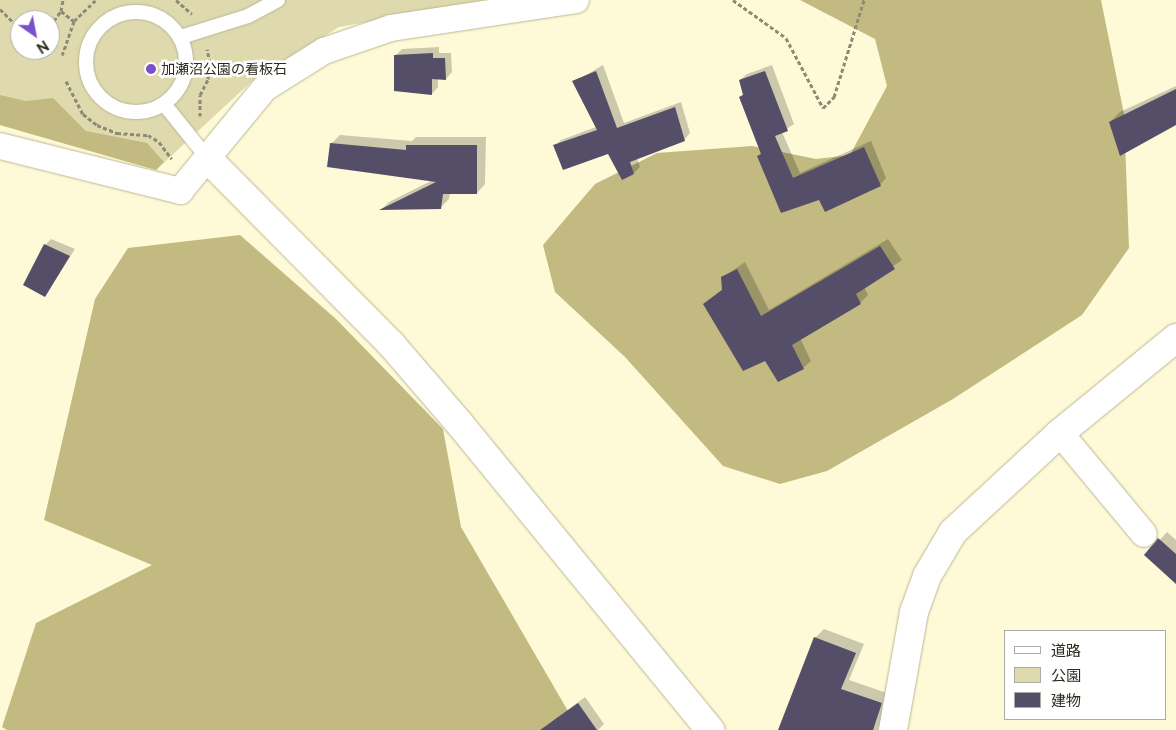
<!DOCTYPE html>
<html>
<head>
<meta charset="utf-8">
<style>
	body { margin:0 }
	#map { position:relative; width:1176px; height:730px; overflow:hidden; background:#fefad7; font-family:Raleway,"Noto Sans JP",sans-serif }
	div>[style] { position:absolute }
	.green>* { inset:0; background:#dfdaae }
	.forest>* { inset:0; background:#c2ba80 }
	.shadow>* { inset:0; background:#0003 }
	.building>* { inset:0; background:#544e69 }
	.path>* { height:3px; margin-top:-1.5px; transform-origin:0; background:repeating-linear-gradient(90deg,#8d8b74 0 4px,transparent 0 6.5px) }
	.roads { filter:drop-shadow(0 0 1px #bbb796) drop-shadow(0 0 1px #bbb796) }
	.service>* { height:14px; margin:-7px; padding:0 7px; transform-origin:7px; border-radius:7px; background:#fff }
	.service>.ring { margin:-7px; padding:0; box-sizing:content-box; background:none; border:14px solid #fff; border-radius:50% }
	.minor>* { height:26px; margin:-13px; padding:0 13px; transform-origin:13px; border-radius:13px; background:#fff }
	.tertiary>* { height:28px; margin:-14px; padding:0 14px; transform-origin:14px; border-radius:14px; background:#fff }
	.dots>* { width:14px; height:14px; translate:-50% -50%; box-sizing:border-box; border:2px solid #fff; border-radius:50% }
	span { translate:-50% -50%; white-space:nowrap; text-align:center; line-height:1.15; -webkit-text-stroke:5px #fff; paint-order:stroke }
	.poi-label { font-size:14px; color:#2c2b1e }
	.left { translate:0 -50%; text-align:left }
	.legend { position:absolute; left:1004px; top:630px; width:162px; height:90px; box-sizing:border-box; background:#fff; border:1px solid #abaaa5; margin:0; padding:6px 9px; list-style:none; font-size:15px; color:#2c2b1e }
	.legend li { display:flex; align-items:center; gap:10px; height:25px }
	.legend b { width:25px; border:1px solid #abaaa5 }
	.north { position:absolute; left:10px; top:10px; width:50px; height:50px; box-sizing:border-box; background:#fff; border:1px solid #abaaa5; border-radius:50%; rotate:147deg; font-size:14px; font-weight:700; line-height:20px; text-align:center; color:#2c2b1e }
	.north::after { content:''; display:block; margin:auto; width:18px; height:22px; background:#7a51ca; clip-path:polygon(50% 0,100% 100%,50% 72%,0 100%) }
</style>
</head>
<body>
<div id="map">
	<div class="green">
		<i style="clip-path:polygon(evenodd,0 0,488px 0,339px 27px,251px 82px,156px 170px,0 125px,0 0,20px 20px,50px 20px,50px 50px,20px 50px,20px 20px)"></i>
	</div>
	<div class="forest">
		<i style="clip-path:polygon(800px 0,1101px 0,1124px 114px,1129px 248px,1082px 315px,953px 399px,827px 471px,780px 484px,723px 466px,625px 357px,555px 292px,543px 245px,595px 184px,657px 153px,752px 146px,816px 159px,850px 155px,887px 86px,875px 39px)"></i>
		<i style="clip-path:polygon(0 95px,26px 101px,53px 98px,86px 131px,147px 143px,164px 162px,156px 170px,0 125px)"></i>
		<i style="clip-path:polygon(240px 235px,336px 319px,443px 429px,461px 527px,579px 730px,7px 730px,2px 727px,36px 623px,152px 565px,44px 520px,95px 299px,128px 248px)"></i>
	</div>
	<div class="shadow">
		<i style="clip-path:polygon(439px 47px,439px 53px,451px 53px,452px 72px,446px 79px,438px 78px,438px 87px,432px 94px,396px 55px,402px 49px)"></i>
		<i style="clip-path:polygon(603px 65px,624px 123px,681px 102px,690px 133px,684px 140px,637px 158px,640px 167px,634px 173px,609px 152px,555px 146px,561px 140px,596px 127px,574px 82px)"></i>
		<i style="clip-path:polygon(772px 65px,794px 124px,782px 132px,800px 173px,871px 141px,886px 178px,880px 185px,820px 199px,759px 156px,762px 153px,740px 97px,744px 94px,740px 80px,747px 74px)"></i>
		<i style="clip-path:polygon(1176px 86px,1176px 124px,1110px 122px,1120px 112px)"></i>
		<i style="clip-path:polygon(340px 135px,412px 141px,416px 137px,486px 137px,485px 184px,477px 193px,450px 193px,449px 199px,440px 208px,382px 209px,389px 202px,433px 180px,331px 144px)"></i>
		<i style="clip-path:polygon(51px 239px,75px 249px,45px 296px,45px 245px)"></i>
		<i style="clip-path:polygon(888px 239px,902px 260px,864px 287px,868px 295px,860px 303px,800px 338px,811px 361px,803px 368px,766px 359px,704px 304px,723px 289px,722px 278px,745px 262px,769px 310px)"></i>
		<i style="clip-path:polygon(1167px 532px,1176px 540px,1176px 583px,1146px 555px)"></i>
		<i style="clip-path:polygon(824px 629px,864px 644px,849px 680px,890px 694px,878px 730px,779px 730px,816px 637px)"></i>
		<i style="clip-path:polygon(585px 697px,604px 724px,598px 730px,550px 730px,547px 726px,554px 720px)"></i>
	</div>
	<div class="building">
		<i style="clip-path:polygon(433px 53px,433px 58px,445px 58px,446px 80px,432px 79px,432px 95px,394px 91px,394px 55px)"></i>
		<i style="clip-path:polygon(596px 71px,617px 128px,675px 107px,685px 141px,630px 162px,634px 174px,622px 180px,608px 154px,563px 170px,553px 145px,597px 130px,572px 81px)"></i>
		<i style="clip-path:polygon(765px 71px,788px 131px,775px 136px,793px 178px,864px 147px,881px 186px,825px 212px,819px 200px,781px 213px,757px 156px,761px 154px,739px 97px,743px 95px,739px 80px)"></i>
		<i style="clip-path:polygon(1176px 89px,1176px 125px,1120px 156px,1109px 122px)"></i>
		<i style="clip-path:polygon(330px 143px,406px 150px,406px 145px,477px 145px,477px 194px,443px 194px,441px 209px,379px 210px,436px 182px,327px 167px)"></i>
		<i style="clip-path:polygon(44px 244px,70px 256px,45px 297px,23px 285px)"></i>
		<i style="clip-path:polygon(880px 246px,895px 269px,856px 294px,861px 304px,792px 345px,804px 369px,778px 382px,765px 361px,743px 371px,703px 304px,722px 290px,721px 277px,737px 269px,761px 316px)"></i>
		<i style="clip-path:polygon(1158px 538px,1176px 554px,1176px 584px,1144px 555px)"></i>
		<i style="clip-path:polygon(814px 637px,856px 653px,841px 689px,882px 703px,873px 730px,778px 730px)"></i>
		<i style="clip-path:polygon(578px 703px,597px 730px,540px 730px)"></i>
	</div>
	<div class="path">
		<i style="left:176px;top:0;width:21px;rotate:41deg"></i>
		<i style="left:733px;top:0;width:65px;rotate:35.6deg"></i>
		<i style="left:786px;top:38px;width:79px;rotate:62.1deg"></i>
		<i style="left:823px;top:108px;width:16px;rotate:-45deg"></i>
		<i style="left:834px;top:97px;width:102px;rotate:-72.8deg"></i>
		<i style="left:0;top:9px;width:28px;rotate:45deg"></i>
		<i style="left:61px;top:11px;width:11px;rotate:-80deg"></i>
		<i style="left:74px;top:21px;width:30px;rotate:-44deg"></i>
		<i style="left:50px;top:26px;width:19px;rotate:-54deg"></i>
		<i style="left:61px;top:11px;width:16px;rotate:38deg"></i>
		<i style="left:74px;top:21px;width:36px;rotate:109deg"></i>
		<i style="left:66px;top:81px;width:37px;rotate:63deg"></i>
		<i style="left:83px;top:114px;width:18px;rotate:38deg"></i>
		<i style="left:97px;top:125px;width:22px;rotate:22deg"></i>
		<i style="left:117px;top:133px;width:31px;rotate:4deg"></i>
		<i style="left:148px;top:135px;width:13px;rotate:32deg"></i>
		<i style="left:159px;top:142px;width:21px;rotate:53deg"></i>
		<i style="left:200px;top:116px;width:21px;rotate:-90deg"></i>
		<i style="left:200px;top:95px;width:18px;rotate:-63deg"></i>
		<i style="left:208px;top:79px;width:16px;rotate:-83deg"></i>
		<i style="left:210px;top:63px;width:14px;rotate:-102deg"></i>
	</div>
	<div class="roads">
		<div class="service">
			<i class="ring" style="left:86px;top:12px;width:86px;height:86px"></i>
			<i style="left:181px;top:37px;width:70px;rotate:-17.4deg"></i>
			<i style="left:248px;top:16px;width:34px;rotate:-28deg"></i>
			<i style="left:164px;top:104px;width:72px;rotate:51.2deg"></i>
		</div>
		<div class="minor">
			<i style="left:0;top:146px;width:186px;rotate:14deg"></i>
			<i style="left:180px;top:191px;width:134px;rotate:-50.5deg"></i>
			<i style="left:265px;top:88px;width:70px;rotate:-32.1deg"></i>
			<i style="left:324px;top:51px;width:71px;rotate:-18.9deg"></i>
			<i style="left:391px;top:28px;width:187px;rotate:-8.6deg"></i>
			<i style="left:1060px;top:433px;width:131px;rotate:50.3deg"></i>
		</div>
		<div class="tertiary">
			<i style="left:209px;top:160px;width:259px;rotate:45.3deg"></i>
			<i style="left:391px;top:344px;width:104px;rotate:49.3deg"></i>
			<i style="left:459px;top:423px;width:397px;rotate:50.7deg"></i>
			<i style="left:893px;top:730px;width:120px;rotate:-79.9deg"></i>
			<i style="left:914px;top:612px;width:38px;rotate:-70deg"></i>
			<i style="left:927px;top:576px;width:51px;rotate:-59.4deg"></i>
			<i style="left:953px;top:532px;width:146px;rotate:-42.8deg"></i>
			<i style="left:1060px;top:433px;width:150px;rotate:-39.3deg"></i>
		</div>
	</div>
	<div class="dots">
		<i style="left:151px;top:69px;background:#7a51ca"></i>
	</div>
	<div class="poi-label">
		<span class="left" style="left:161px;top:69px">加瀬沼公園の看板石</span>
	</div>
	<ul class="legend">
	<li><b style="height:6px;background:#fff"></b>道路</li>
	<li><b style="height:14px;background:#dfdaae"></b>公園</li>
	<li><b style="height:14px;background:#544e69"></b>建物</li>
	</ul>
	<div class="north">N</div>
</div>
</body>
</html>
